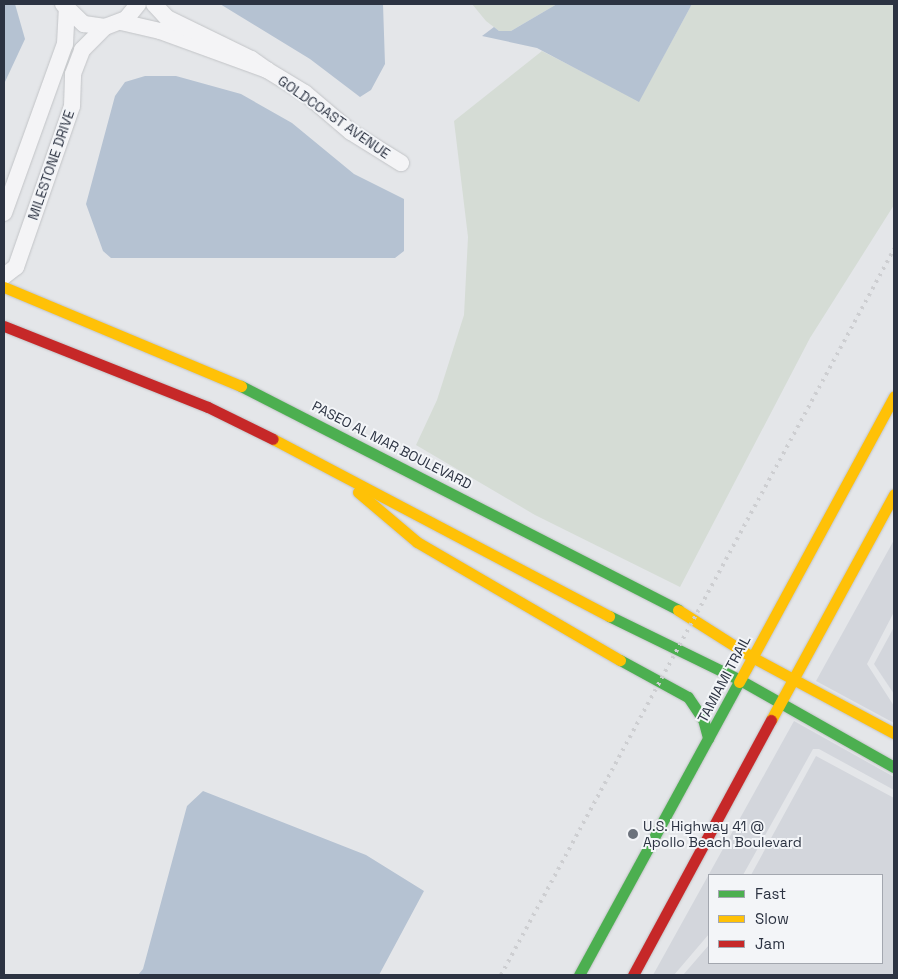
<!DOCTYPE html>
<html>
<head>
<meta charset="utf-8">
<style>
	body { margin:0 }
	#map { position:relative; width:898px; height:979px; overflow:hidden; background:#e4e6e9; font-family:"Space Grotesk",sans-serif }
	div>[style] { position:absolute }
	.built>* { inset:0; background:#d3d6dc }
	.green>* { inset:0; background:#d5dcd5 }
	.water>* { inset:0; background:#b5c2d2 }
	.roads { filter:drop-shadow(0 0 1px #c2c4c7) drop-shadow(0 0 1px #c2c4c7) }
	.street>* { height:16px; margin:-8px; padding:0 8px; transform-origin:8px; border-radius:8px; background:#f4f4f6 }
	.fast>* { height:11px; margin:-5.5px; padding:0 5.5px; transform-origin:5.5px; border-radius:5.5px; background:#4caf50 }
	.slow>* { height:11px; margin:-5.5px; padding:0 5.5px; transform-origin:5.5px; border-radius:5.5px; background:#ffc107 }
	.jam>* { height:11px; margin:-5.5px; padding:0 5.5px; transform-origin:5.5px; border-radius:5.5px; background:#c62828 }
	.rail>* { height:4px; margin-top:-2px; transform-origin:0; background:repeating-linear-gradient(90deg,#cdced1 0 2.5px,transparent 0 7.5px) }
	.dots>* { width:14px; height:14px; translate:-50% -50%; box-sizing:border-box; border:2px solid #f3f5f8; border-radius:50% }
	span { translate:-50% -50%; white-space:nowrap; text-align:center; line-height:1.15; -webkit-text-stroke:4px #f3f5f8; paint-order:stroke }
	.street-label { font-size:14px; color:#2c3342 }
	.poi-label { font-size:14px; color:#2c3342 }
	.left { translate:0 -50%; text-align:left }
	.frame { position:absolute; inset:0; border:5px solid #2c3342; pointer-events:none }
	.legend { position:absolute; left:708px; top:874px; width:175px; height:90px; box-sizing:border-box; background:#f3f5f8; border:1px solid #a3a7af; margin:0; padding:6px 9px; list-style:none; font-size:15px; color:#2c3342 }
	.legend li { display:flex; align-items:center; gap:10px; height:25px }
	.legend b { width:25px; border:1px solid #a3a7af }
</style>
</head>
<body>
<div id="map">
	<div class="built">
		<i style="clip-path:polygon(894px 540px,894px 612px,867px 664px,894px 706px,894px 723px,816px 681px)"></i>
		<i style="clip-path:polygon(894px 627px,894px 694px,874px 664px)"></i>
		<i style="clip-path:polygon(794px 721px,894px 777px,894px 790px,819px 749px,813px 749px,743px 875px,709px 875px,709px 934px,674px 975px,653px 975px)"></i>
		<i style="clip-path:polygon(816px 756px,894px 798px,894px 975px,683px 975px,709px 945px,709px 963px,882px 963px,882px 875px,751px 875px)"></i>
	</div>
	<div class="green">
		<i style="clip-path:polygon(472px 4px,557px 4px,511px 31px,499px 31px,486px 21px)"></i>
		<i style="clip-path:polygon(692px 4px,894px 4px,894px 205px,810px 338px,680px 587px,535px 515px,416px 445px,437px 400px,464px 315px,468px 237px,454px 121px,542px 51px,639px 101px)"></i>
	</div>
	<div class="water">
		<i style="clip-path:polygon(4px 4px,15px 4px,25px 39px,4px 84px)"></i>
		<i style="clip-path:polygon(220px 4px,383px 4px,385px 64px,371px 90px,360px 97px,310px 59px)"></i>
		<i style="clip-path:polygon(557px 4px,692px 4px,639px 102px,537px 48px,482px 36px,494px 27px,499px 31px,511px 31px)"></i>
		<i style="clip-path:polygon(145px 76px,176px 76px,241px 94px,292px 123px,354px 174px,404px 199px,404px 251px,395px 258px,111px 258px,103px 251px,86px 204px,115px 96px,125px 82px)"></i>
		<i style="clip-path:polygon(203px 791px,366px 855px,424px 891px,379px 975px,138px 975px,143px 969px,187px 806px)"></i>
	</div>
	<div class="roads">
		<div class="street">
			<i style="left:63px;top:4px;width:29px;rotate:44deg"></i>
			<i style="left:84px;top:24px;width:21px;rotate:8deg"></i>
			<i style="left:105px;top:27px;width:22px;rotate:-21deg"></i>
			<i style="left:126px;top:19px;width:19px;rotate:-51deg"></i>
			<i style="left:121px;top:22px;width:40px;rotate:13deg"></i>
			<i style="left:160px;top:31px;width:114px;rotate:20deg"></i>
			<i style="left:267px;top:70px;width:19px;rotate:-145deg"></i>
			<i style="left:251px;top:59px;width:93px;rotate:-154deg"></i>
			<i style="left:167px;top:18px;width:19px;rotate:-133deg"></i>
			<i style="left:267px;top:70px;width:44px;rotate:31.2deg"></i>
			<i style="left:305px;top:93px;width:60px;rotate:40.3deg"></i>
			<i style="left:351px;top:132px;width:59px;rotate:31.8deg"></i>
			<i style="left:4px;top:213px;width:180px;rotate:-70.2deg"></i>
			<i style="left:65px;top:44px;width:33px;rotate:-87deg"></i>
			<i style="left:4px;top:276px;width:15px;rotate:-37deg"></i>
			<i style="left:16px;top:267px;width:170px;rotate:-70.8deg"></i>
			<i style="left:72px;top:106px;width:32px;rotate:-88deg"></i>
			<i style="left:73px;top:74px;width:26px;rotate:-69deg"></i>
			<i style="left:82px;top:50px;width:33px;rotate:-45deg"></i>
		</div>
		<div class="fast">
			<i style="left:241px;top:386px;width:491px;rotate:27.1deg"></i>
			<i style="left:609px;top:616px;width:146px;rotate:26deg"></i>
			<i style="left:740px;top:680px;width:177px;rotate:29.5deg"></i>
			<i style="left:620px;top:660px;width:77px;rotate:28.6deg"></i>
			<i style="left:688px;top:697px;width:27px;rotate:56deg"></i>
			<i style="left:703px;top:719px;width:20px;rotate:75deg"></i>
			<i style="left:579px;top:975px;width:334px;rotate:-61.4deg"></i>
		</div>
		<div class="slow">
			<i style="left:4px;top:287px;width:257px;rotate:22.7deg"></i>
			<i style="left:273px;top:439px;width:380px;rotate:27.8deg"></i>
			<i style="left:358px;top:492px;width:77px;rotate:40.3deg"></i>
			<i style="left:417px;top:542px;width:235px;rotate:30.2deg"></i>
			<i style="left:678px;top:610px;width:88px;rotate:32.4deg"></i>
			<i style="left:752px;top:657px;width:161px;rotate:28.2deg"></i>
			<i style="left:739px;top:682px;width:325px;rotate:-61.5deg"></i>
			<i style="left:771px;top:720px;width:257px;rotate:-61.4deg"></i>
		</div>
		<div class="jam">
			<i style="left:4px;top:326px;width:219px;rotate:21.7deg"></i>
			<i style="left:208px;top:407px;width:72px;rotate:26.2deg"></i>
			<i style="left:633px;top:975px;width:290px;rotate:-61.6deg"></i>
		</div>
	</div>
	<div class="rail">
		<i style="left:501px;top:975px;width:826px;rotate:-61.57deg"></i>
	</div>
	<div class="dots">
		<i style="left:633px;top:834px;background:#6c727c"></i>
	</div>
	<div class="street-label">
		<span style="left:334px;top:117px;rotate:35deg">GOLDCOAST AVENUE</span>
		<span style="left:51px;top:165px;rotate:-71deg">MILESTONE DRIVE</span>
		<span style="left:392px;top:445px;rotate:27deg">PASEO AL MAR BOULEVARD</span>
		<span style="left:724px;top:679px;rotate:-62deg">TAMIAMI TRAIL</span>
	</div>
	<div class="poi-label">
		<span class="left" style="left:643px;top:834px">U.S. Highway 41 @<br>Apollo Beach Boulevard</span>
	</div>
	<div class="frame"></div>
	<ul class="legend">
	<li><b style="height:6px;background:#4caf50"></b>Fast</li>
	<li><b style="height:6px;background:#ffc107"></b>Slow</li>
	<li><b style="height:6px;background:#c62828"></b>Jam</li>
	</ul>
</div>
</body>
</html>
